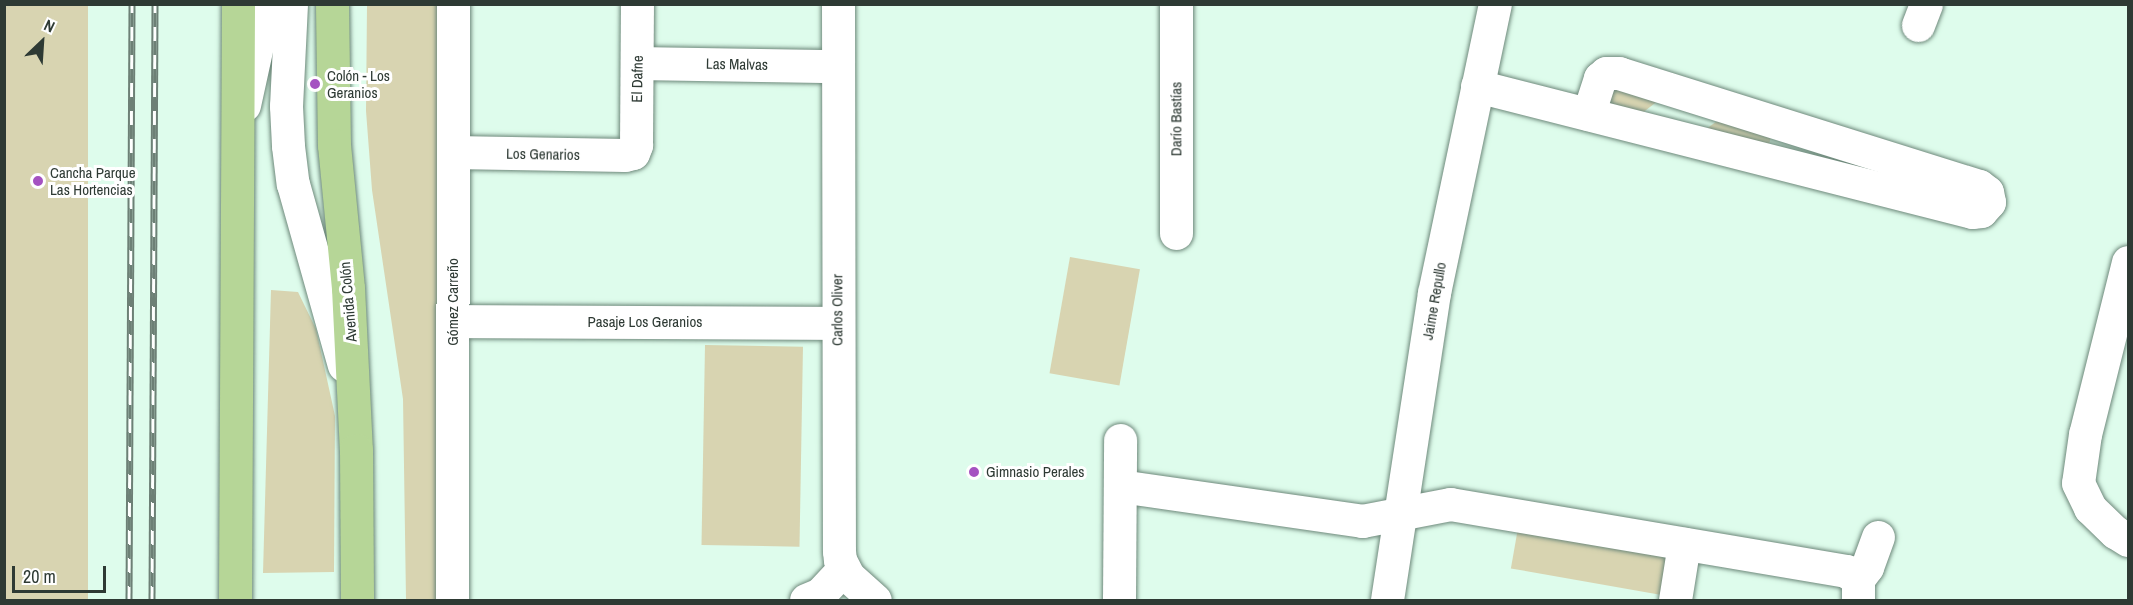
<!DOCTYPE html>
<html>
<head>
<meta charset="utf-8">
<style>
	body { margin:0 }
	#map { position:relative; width:2133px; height:605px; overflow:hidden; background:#defcec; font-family:"Archivo Narrow",sans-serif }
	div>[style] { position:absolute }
	.green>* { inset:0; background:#d8d4b1; transform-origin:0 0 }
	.roads { filter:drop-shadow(0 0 2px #6e897b) drop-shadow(0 0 2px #6e897b) }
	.minor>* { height:33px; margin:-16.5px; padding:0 16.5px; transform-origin:16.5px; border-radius:16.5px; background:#fff }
	.major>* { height:33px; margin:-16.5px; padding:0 16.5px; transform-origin:16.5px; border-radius:16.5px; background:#b6d697 }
	.rail>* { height:7px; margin-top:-3.5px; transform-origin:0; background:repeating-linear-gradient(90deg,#fff 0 14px,#6d8076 0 28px); box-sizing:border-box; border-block:2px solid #6d8076 }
	.dots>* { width:16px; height:16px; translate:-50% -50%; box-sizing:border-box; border:3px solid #fff; border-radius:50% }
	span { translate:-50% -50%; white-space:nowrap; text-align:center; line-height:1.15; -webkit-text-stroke:6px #fff; paint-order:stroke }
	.street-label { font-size:15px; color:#2e3a34 }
	.poi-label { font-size:15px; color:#2e3a34 }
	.left { translate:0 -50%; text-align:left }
	.frame { position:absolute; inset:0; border:6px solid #2e3a34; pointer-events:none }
	.north { position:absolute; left:12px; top:12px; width:60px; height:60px; -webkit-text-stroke:4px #fff; paint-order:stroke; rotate:25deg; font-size:16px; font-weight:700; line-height:24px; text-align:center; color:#2e3a34 }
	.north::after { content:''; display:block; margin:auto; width:21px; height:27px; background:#2e3a34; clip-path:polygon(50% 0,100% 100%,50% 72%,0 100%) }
	.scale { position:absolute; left:12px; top:566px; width:94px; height:27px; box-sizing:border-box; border:3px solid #2e3a34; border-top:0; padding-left:8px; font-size:18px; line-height:21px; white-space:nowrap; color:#2e3a34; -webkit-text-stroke:4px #fff; paint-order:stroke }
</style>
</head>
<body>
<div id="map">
	<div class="green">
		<i style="left:4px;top:5px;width:84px;height:595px"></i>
		<i style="clip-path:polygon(367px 5px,438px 5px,437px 600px,406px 600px,403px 399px,372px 190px,366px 111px)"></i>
		<i style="clip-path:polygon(1599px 88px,1668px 93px,1632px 121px,1592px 112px)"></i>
		<i style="clip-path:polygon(1731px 111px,1774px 124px,1766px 157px,1695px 137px)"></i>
		<i style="left:1070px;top:257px;width:71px;height:118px;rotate:10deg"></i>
		<i style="clip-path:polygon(271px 290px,298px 292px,316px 329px,335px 416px,334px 572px,263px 573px)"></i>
		<i style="left:705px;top:345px;width:98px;height:200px;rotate:1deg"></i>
		<i style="left:1518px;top:528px;width:153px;height:41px;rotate:10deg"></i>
	</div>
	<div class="roads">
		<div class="minor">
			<i style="left:291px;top:4px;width:102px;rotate:92.8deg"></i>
			<i style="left:286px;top:106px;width:40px;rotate:87.1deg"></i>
			<i style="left:288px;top:146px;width:38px;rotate:83deg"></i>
			<i style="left:293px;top:184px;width:188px;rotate:74.3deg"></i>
			<i style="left:838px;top:4px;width:547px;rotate:89.9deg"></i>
			<i style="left:839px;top:551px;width:9px;rotate:84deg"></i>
			<i style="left:840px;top:560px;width:18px;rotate:63deg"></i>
			<i style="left:848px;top:576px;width:36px;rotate:42deg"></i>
			<i style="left:1918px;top:25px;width:22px;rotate:-69deg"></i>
			<i style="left:637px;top:63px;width:200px;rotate:0.9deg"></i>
			<i style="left:1477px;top:86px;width:511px;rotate:14.28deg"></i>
			<i style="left:1972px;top:212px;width:9px;rotate:-6deg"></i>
			<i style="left:1981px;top:211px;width:12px;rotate:-48deg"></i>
			<i style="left:1989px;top:202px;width:10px;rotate:-101deg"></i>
			<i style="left:1987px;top:192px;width:10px;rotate:-143deg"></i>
			<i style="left:1979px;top:186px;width:377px;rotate:-162.6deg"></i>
			<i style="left:1619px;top:73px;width:13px;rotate:180deg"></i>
			<i style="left:1606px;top:73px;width:8px;rotate:140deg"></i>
			<i style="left:1600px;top:78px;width:38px;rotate:108deg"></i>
			<i style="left:244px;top:105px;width:103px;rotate:-77.7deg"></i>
			<i style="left:453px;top:152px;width:172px;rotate:1deg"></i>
			<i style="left:625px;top:155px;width:8px;rotate:-14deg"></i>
			<i style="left:633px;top:153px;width:9px;rotate:-69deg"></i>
			<i style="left:636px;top:145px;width:141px;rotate:-89.6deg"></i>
			<i style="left:1176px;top:233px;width:229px;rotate:-90deg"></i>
			<i style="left:2128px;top:262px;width:177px;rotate:104deg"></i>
			<i style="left:2085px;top:434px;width:49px;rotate:98.1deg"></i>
			<i style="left:2078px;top:483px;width:28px;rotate:64deg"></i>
			<i style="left:2090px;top:508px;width:35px;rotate:44deg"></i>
			<i style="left:2115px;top:532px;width:15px;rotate:32deg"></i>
			<i style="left:453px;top:321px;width:383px;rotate:0.3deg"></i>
			<i style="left:1120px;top:486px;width:245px;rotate:8.2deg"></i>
			<i style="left:1362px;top:521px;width:90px;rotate:-10.9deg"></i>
			<i style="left:1450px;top:504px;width:402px;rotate:9.6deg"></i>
			<i style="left:1846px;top:571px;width:14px;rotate:34deg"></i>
			<i style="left:1858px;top:579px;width:21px;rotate:90deg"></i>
			<i style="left:1858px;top:579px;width:15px;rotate:-53deg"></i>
			<i style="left:1867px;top:567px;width:32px;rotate:-70deg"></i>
			<i style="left:452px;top:600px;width:596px;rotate:-89.9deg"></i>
			<i style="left:806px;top:600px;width:15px;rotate:-23deg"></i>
			<i style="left:820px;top:594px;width:34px;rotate:-47deg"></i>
			<i style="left:1119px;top:600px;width:160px;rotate:-89.6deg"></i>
			<i style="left:1387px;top:600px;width:311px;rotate:-81.3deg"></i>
			<i style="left:1434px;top:293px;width:295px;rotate:-78.1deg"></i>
			<i style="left:1675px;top:600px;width:57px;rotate:-80.9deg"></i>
		</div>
		<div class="major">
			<i style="left:332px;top:4px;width:141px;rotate:89.2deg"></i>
			<i style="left:334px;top:145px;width:144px;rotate:84.4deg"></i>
			<i style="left:348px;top:288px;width:162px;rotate:87.2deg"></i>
			<i style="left:356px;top:450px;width:150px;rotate:89.6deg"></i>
			<i style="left:235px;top:600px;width:596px;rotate:-89.71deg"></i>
		</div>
	</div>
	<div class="rail">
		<i style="left:129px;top:600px;width:596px;rotate:-89.71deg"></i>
		<i style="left:152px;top:600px;width:596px;rotate:-89.71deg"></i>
	</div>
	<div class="dots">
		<i style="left:315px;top:84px;background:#a552c1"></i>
		<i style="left:38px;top:181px;background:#a552c1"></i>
		<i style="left:974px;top:472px;background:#a552c1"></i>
	</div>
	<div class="street-label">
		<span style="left:737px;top:64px;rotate:1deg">Las Malvas</span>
		<span style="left:637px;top:79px;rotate:-89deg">El Dafne</span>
		<span style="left:1176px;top:119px;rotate:-90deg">Darío Bastías</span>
		<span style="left:543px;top:154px;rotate:1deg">Los Genarios</span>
		<span style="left:1434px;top:301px;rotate:-80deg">Jaime Repullo</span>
		<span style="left:348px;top:302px;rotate:-95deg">Avenida Colón</span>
		<span style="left:453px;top:302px;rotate:-90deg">Gómez Carreño</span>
		<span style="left:837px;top:310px;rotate:-90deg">Carlos Oliver</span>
		<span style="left:645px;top:322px">Pasaje Los Geranios</span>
	</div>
	<div class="poi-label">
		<span class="left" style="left:327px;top:84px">Colón - Los<br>Geranios</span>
		<span class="left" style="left:50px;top:181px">Cancha Parque<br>Las Hortencias</span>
		<span class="left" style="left:986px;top:472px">Gimnasio Perales</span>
	</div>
	<div class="frame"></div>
	<div class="north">N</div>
	<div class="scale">20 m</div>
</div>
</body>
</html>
